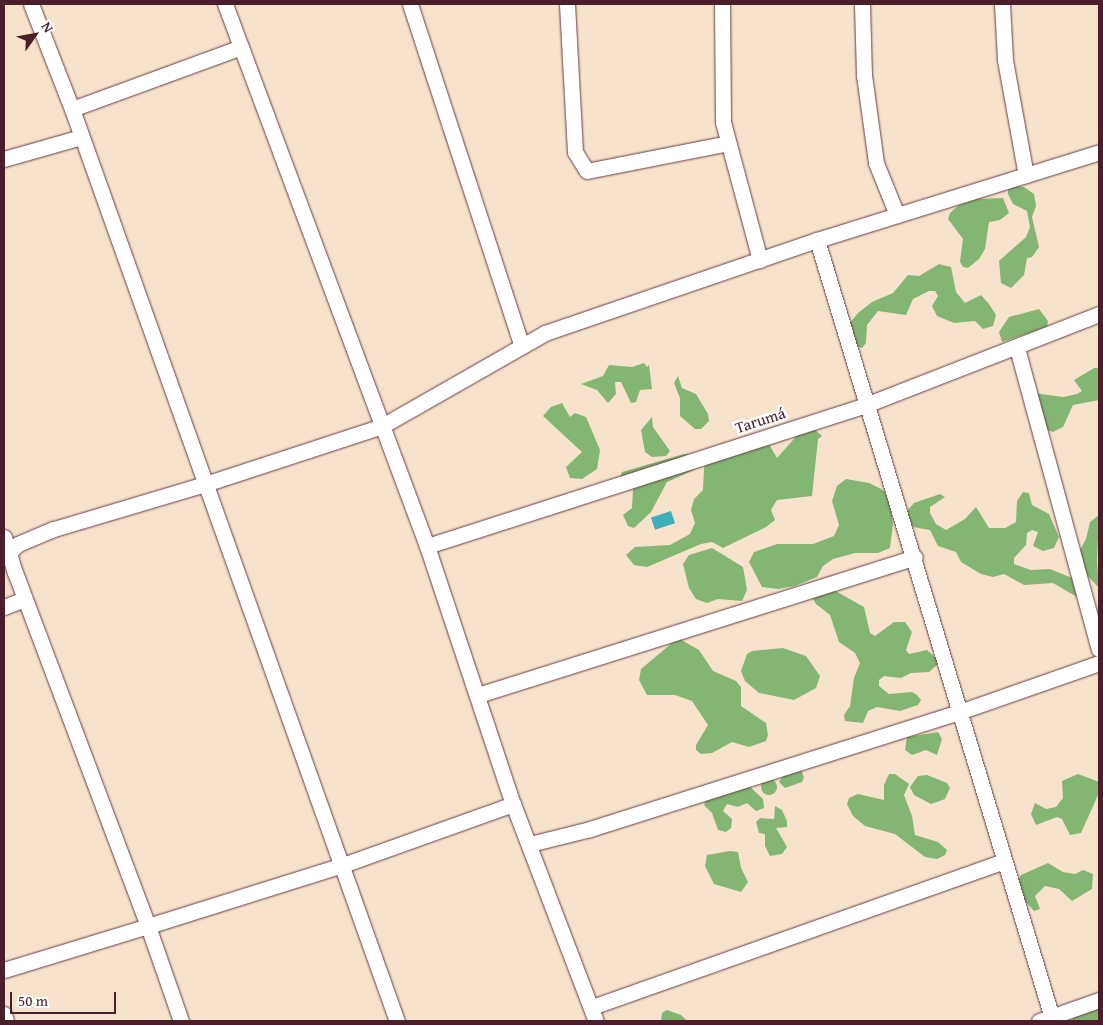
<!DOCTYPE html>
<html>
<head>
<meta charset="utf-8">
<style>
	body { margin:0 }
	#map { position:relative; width:1103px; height:1025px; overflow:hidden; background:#f7e3cc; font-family:"Gentium Book Plus",serif }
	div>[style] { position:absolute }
	.forest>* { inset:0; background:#83b672 }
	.round { border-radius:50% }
	.water>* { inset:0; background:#3eafb8; transform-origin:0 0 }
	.roads { filter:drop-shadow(0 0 1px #643c43) drop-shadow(0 0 1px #643c43) }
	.street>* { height:15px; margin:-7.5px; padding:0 7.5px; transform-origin:7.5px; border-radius:7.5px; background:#fff }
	span { translate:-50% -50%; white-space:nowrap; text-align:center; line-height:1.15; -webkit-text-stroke:5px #fff; paint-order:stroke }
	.street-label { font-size:16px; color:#4a1f2b }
	.frame { position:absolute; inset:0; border:5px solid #4a1f2b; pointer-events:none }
	.north { position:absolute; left:10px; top:10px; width:50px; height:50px; -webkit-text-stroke:4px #fff; paint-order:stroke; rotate:58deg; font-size:14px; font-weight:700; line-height:20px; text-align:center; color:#4a1f2b }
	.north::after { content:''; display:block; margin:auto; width:18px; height:22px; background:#4a1f2b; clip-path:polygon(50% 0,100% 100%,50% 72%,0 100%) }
	.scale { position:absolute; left:10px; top:992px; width:106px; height:22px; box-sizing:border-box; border:2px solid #4a1f2b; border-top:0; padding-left:6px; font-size:15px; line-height:18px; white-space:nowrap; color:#4a1f2b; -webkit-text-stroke:4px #fff; paint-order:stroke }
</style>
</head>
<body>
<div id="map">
	<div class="forest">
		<i style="clip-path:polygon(1012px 186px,1024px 187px,1034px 194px,1036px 206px,1032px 217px,1039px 247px,1032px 257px,1027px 258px,1024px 275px,1011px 288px,1001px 283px,999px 261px,1026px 237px,1030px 227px,1027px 211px,1013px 204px,1008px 194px,1008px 189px)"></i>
		<i style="clip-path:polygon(1003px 198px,1009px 213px,1000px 220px,989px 222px,985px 249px,979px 259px,968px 268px,963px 267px,960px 262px,963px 239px,948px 219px,950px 213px,959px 205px,977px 199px)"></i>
		<i style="clip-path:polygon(939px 264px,951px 267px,956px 292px,965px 303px,981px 295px,989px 304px,996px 315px,993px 326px,983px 329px,975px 321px,954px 323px,937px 316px,932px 306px,938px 296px,935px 291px,929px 291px,913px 299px,906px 315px,878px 311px,867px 325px,866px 343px,862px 348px,856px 346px,850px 323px,858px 313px,872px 302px,893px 293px,908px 275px,919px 276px)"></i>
		<i style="clip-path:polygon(1039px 309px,1048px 321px,1047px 327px,1002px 342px,999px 332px,1009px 317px)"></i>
		<i style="clip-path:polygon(644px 363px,647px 367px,649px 365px,652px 389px,640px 390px,636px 402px,631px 403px,621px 382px,615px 382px,616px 394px,608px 403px,597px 390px,581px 384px,603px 376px,609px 365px,632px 367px)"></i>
		<i style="clip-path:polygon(1094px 368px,1099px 368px,1099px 400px,1073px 405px,1063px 427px,1053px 432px,1047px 430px,1034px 393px,1063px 397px,1077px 394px,1082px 391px,1074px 380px)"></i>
		<i style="clip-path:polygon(678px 376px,682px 388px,696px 394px,708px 414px,709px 421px,701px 429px,695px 429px,680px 416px,680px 398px,674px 383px)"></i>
		<i style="clip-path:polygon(562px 403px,570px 417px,575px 413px,586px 417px,600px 450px,597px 469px,582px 479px,570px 478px,566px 467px,582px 452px,543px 416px,551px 407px)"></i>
		<i style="clip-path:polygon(652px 417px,653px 427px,670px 451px,666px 456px,652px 457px,645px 452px,641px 430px)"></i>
		<i style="clip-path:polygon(813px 428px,822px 436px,818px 439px,812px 496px,777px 500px,771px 510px,775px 520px,766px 527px,723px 548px,712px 542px,701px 544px,647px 567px,634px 565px,626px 555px,635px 547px,670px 545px,690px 534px,695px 523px,691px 510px,694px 499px,703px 490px,704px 468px,710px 455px,766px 439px,777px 458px,801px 431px)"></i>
		<i style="clip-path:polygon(684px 454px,690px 455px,697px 465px,694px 470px,667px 482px,651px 512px,634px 528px,628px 526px,623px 515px,632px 508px,633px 489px,637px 485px,620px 478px,622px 472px)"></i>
		<i style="clip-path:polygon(846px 479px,869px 483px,883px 490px,890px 499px,893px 524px,890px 548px,878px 553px,855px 553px,833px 559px,823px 566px,817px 577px,795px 586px,778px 589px,762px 587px,749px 562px,754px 552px,777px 544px,813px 544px,834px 536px,839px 525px,832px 501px,837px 486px)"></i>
		<i style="clip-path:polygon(1023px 492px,1029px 493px,1032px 505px,1049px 514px,1059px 537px,1054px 548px,1043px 551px,1033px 546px,1038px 532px,1032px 530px,1027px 533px,1026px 545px,1014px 558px,1014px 564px,1031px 570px,1050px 569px,1072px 578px,1077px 597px,1053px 583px,1024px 585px,1004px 574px,993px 577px,981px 574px,961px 562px,956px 552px,938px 546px,930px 530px,913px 527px,906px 512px,914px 503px,940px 494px,945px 497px,930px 507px,930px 513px,936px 524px,946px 530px,965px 519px,976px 507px,989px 528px,1005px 528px,1016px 522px,1017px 501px)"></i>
		<i style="clip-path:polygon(1099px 515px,1097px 561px,1099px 588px,1083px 571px,1078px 554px,1086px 539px,1090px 522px)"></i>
		<i style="clip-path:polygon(712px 548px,743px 567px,747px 590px,742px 601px,718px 599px,707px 603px,696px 599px,689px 588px,683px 564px,689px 555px)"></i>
		<i style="clip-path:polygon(830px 588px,864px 607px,870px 633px,875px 636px,894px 622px,905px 622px,912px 632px,906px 650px,909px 654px,927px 650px,936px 658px,938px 664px,929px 672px,911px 673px,901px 678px,884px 676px,879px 680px,879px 686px,889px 694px,912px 692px,917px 695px,921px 700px,918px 705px,900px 711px,877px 707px,868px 711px,863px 723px,845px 721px,844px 715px,850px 706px,854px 678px,860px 663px,855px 653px,839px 642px,830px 615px,816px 604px,810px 594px)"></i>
		<i style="clip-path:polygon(678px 638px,699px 650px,713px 671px,736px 681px,741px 687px,741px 706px,766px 723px,768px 735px,766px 741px,749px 747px,732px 742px,712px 753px,701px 754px,696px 750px,696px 745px,708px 725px,692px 701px,675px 695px,647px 695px,639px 680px,641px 669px)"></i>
		<i style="clip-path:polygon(783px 648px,806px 656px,820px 676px,816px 688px,794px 700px,759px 693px,745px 681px,741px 671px,747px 654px,752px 651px)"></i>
		<i style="clip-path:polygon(938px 732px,942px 739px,937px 755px,926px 750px,912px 755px,905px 750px,907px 737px)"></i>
		<i style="clip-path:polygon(801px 770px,804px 777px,802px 782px,785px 788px,779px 782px,784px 775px)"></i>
		<i style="clip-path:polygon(889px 774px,895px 774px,909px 784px,904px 795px,912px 816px,915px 835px,938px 842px,947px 850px,945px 855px,937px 859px,925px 857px,895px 834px,865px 826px,853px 816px,847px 804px,849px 798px,858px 794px,884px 800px,884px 785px)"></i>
		<i style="clip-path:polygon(1078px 774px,1099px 782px,1099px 793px,1081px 833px,1070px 835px,1062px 819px,1057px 817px,1036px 825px,1031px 814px,1035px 803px,1046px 809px,1056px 807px,1063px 798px,1062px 781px)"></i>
		<i style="clip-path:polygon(927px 775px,947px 783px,950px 788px,945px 799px,931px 804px,914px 795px,910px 787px,918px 776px)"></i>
		<i class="round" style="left:761px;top:779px;width:16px;height:16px"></i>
		<i style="clip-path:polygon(749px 786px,763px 799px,764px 808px,756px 811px,747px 803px,738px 807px,727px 804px,723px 811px,732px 819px,731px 828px,726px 832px,718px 830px,712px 813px,704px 805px,706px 800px)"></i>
		<i style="clip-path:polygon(775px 806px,782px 810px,787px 821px,787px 827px,776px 828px,787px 847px,782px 854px,770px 856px,765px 846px,765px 834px,759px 833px,756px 822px,760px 818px,774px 819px)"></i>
		<i style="clip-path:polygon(730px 851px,738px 852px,741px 868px,748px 882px,741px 892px,714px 884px,705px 866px,707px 855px)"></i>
		<i style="clip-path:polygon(1048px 863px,1063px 872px,1075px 874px,1083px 870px,1093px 874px,1092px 889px,1072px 901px,1059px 889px,1045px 886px,1035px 896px,1040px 909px,1034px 911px,1014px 889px,1021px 875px)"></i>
		<i style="clip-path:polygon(1099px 1003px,1099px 1021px,1072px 1021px,1073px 1017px,1093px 1011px)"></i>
		<i style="clip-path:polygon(667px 1010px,681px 1015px,687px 1021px,661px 1021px,662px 1013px)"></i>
	</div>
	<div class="water">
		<i style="left:671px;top:511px;width:13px;height:21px;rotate:72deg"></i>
	</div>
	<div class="roads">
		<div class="street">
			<i style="left:31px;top:4px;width:113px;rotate:68.7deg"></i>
			<i style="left:72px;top:109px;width:968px;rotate:70.39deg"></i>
			<i style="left:225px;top:4px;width:578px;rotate:69.56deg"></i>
			<i style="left:427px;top:546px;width:272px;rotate:71.6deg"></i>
			<i style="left:513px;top:804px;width:232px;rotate:69.1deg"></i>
			<i style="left:410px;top:4px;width:360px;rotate:71.9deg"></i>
			<i style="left:567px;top:4px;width:148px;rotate:86.9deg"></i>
			<i style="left:575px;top:152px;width:22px;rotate:58deg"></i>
			<i style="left:587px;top:171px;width:144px;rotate:-11.2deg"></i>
			<i style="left:722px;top:4px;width:118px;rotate:89.5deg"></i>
			<i style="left:723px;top:122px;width:143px;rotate:75deg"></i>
			<i style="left:862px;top:4px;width:71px;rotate:88.4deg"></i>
			<i style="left:864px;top:75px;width:89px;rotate:82.2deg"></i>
			<i style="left:876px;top:163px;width:56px;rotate:68deg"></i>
			<i style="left:1002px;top:4px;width:56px;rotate:86.9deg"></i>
			<i style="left:1005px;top:60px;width:117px;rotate:79.7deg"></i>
			<i style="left:72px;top:109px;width:180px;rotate:-20.1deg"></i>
			<i style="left:4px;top:159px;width:80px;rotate:-15.9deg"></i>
			<i style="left:1017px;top:348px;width:312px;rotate:74.8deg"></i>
			<i style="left:4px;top:537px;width:17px;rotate:73deg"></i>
			<i style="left:427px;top:546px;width:463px;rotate:-17.8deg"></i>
			<i style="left:868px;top:404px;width:248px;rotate:-21.3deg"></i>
			<i style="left:4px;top:607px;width:22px;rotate:-21deg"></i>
			<i style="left:478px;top:695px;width:458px;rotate:-17.5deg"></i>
			<i style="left:530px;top:844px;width:62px;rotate:-14deg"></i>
			<i style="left:590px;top:829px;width:390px;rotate:-17.6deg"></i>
			<i style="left:962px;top:711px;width:145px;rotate:-19.3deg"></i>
			<i style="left:4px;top:970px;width:151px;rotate:-17deg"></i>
			<i style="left:148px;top:926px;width:377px;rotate:-110.6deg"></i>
			<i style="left:15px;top:573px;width:21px;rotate:-107deg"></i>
			<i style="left:9px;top:553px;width:13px;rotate:-45deg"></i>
			<i style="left:18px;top:544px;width:39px;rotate:-23deg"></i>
			<i style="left:54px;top:529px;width:158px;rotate:-16.6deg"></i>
			<i style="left:205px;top:484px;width:186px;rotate:-18.1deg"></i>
			<i style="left:382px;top:426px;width:188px;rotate:-29.7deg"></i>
			<i style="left:545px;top:333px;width:287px;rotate:-18.9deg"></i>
			<i style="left:592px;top:1007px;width:437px;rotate:-19.5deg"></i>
			<i style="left:4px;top:1014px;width:7px;rotate:74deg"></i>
			<i style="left:181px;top:1021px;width:101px;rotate:-109.2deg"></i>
			<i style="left:148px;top:926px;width:201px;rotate:-17.4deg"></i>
			<i style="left:340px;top:866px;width:184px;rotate:-19.7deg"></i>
			<i style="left:1039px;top:1021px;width:64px;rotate:-19.3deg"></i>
			<i style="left:1053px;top:1021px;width:816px;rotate:-106.81deg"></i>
			<i style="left:817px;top:240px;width:295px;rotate:-17.3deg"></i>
		</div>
	</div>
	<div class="street-label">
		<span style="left:760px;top:420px;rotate:-18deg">Tarumá</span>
	</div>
	<div class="frame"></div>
	<div class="north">N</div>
	<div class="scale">50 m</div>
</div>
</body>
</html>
